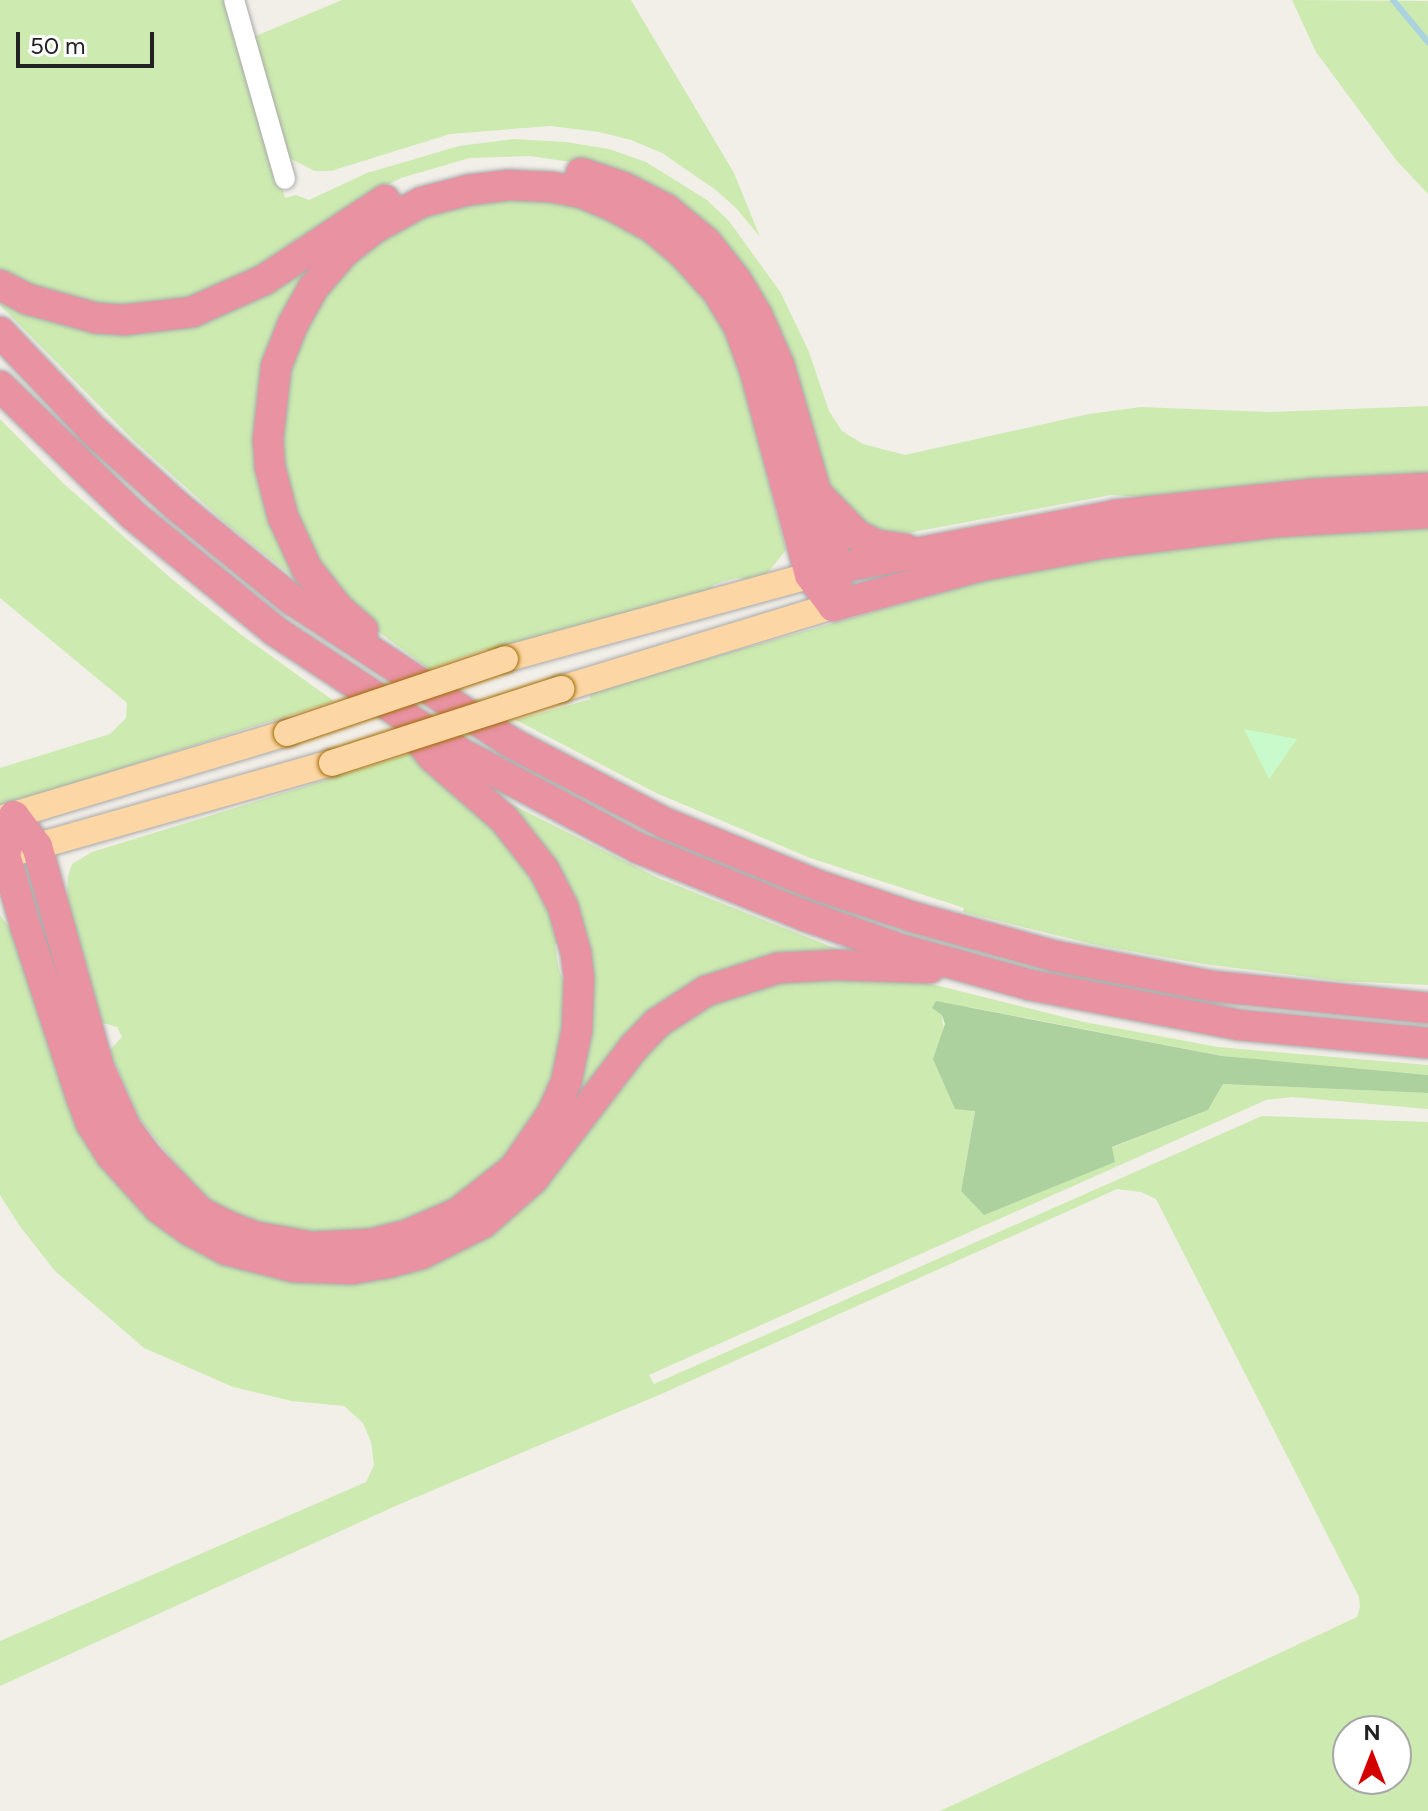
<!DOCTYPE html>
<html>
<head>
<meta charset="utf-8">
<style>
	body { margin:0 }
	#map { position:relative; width:1428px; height:1811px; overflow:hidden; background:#f2efe9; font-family:Figtree,sans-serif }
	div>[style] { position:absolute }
	.grass>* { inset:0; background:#cdebb0 }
	.forest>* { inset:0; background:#add19e }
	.park>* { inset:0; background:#c8facc }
	.stream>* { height:6px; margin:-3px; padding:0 3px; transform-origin:3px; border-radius:3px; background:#aad3df }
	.roads { filter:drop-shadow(0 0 2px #a9a9a9) drop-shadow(0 0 2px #a9a9a9) }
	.minor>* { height:20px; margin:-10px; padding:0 10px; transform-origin:10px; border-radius:10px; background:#fff }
	.major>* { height:26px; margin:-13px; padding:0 13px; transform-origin:13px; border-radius:13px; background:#fcd6a4 }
	.highway>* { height:30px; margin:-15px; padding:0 15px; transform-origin:15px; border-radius:15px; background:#e892a2 }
	.bridges { filter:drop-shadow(0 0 2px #a06b00) drop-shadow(0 0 2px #a06b00) }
	.major-bridge>* { height:26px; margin:-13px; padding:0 13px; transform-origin:13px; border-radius:13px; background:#fcd6a4 }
	span { translate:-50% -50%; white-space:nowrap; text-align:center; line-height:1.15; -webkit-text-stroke:6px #fff; paint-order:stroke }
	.north { position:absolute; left:1332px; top:1715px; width:80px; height:80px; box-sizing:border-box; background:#fff; border:2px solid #a7a7a7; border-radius:50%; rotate:0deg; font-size:22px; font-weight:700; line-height:32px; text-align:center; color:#222 }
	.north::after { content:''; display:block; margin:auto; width:28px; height:36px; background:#d40000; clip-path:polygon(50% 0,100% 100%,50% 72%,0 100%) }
	.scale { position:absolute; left:16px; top:32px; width:138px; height:36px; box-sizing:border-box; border:4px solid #222; border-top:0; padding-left:10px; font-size:24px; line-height:28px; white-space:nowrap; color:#222; -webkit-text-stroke:6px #fff; paint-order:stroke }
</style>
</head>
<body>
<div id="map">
	<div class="grass">
		<i style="clip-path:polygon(0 0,228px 0,285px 198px,296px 195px,309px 200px,367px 173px,459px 146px,513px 139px,566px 142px,609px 149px,646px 162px,707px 200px,729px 221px,781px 293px,809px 352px,829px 411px,842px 431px,863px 444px,905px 455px,1089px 414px,1141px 407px,1270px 412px,1428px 406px,1428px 477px,1145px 497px,1111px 495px,908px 533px,872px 532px,828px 490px,787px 362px,577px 163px,530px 156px,470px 158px,401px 178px,371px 193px,285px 256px,174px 306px,93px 308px,0 274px)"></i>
		<i style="clip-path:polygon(342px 0,631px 0,734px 173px,760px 237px,737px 209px,716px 190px,662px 153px,631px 140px,599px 132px,550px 126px,450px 134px,331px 171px,315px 171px,285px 156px,251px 38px)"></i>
		<i style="clip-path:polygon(1292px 0,1428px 1px,1428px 194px,1396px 160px,1316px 52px)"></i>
		<i style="clip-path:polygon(510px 193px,613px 213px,677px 260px,721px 318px,739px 366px,786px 550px,765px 576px,750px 580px,736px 578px,713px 585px,710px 594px,568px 628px,492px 652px,485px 649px,429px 669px,368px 624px,332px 591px,282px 490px,279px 392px,322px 291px,404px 219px)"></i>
		<i style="clip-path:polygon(328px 245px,262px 391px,307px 588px,228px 525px,134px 441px,0 305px,0 296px,125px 328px)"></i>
		<i style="clip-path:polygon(0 419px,63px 483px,173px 580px,239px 633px,334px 701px,0 807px,0 768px,110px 734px,126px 718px,127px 703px,0 598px)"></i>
		<i style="clip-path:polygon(1428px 525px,1428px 985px,1341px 981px,1203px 964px,1096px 945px,963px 912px,964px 908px,810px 858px,656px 793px,516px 720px,591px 699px,588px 692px,1000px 576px,1174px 543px)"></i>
		<i style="clip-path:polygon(410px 754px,448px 780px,517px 845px,565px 942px,555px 944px,559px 970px,568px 994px,555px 1073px,541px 1105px,504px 1160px,447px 1204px,396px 1226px,301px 1238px,208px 1204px,139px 1118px,109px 1051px,122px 1037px,117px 1027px,100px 1022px,67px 900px,68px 876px,72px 864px,92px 852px)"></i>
		<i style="clip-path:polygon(503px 800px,658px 878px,845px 952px,701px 983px,555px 1132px,587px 990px)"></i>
		<i style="clip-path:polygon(evenodd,0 915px,16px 937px,113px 1174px,358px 1276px,611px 1087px,685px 1013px,780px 976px,923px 982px,1084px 1022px,1218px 1047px,1428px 1065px,1428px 1075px,1341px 1069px,1222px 1056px,969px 1007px,942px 1015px,944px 1032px,933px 1059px,975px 1110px,961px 1191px,1115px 1162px,1111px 1148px,1208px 1110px,1223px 1084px,1428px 1093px,1428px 1109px,1292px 1097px,1266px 1100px,649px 1375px,654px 1384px,1262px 1116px,1428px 1122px,1428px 1811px,940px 1811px,1357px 1617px,1360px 1607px,1359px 1597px,1156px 1199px,1141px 1192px,1117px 1189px,659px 1395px,400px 1504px,0 1686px,0 1641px,366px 1482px,374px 1465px,371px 1442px,363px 1423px,344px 1406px,292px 1401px,233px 1387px,144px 1348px,55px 1271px,19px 1225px,0 1195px,0 915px,1348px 1731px,1396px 1731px,1396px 1779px,1348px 1779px,1348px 1731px)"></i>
	</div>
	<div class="forest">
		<i style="clip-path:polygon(936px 1001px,1222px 1056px,1428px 1075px,1428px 1093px,1223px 1084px,1208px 1110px,1112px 1147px,1115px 1162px,984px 1215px,961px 1191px,975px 1111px,955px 1109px,933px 1059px,945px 1024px,942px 1015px,932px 1008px)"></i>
	</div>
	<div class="park">
		<i style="clip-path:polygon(1244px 729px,1297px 739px,1269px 779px)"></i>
	</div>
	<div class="stream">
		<i style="left:1393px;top:0;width:55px;rotate:50.2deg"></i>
	</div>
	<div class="roads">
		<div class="minor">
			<i style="left:234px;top:0;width:186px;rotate:74.1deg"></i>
		</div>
		<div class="major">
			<i style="left:505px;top:659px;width:334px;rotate:-15.3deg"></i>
			<i style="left:561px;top:689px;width:284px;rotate:-17deg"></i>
			<i style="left:0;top:819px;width:300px;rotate:-16.7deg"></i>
			<i style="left:20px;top:851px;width:324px;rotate:-15.8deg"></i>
		</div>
		<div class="highway">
			<i style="left:581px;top:173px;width:44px;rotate:18.4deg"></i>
			<i style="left:623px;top:187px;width:48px;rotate:27.1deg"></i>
			<i style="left:666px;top:209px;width:52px;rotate:39.5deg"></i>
			<i style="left:706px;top:242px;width:48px;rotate:51.7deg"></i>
			<i style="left:736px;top:280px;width:41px;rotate:59deg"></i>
			<i style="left:757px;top:315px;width:55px;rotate:66.3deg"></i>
			<i style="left:779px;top:365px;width:211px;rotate:73.8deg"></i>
			<i style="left:838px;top:568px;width:38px;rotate:97deg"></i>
			<i style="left:0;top:285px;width:30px;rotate:27deg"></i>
			<i style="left:27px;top:299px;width:72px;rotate:15.4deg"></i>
			<i style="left:96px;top:318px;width:27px;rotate:4deg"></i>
			<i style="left:123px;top:320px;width:69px;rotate:-6.6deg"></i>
			<i style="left:192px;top:312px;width:79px;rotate:-24deg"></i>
			<i style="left:264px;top:280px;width:145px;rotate:-33.5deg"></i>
			<i style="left:0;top:332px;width:137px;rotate:46.5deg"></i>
			<i style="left:94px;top:431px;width:112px;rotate:42.1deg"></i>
			<i style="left:177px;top:506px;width:147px;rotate:39.2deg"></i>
			<i style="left:291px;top:599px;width:262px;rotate:33.1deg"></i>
			<i style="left:510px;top:742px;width:175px;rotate:27.6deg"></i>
			<i style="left:665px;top:823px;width:164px;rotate:22.2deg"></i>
			<i style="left:817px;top:885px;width:101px;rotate:18.4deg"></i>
			<i style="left:913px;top:917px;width:147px;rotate:15.4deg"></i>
			<i style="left:1055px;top:956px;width:159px;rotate:10.9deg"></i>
			<i style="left:1211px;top:986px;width:218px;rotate:5.8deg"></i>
			<i style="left:0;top:386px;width:185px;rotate:44.1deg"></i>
			<i style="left:133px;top:515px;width:183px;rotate:39.2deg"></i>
			<i style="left:275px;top:631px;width:220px;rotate:33.3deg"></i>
			<i style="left:459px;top:752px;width:203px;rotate:28.2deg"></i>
			<i style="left:638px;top:848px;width:178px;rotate:22.1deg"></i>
			<i style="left:803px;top:915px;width:106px;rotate:19.3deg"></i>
			<i style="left:903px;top:950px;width:132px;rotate:15.4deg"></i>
			<i style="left:1030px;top:985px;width:214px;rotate:10.8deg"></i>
			<i style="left:1240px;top:1025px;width:189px;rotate:5.5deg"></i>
			<i style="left:820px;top:497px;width:53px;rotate:45.8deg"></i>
			<i style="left:857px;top:535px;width:22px;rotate:27deg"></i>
			<i style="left:877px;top:545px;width:29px;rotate:8deg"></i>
			<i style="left:838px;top:568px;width:282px;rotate:-10.8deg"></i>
			<i style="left:1115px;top:515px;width:196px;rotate:-6.1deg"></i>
			<i style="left:1310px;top:494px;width:118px;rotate:-2.9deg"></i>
			<i style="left:833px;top:606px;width:153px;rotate:-15.1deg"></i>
			<i style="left:981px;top:566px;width:126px;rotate:-10.5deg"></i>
			<i style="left:1105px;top:543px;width:172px;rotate:-7deg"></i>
			<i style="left:1276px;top:522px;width:152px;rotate:-3.4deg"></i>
			<i style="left:363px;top:630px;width:33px;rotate:-139deg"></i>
			<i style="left:338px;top:608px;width:50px;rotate:-128.5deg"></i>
			<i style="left:307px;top:569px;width:57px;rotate:-114.8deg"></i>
			<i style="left:283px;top:517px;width:52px;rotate:-104.6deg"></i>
			<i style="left:270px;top:467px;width:27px;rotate:-94deg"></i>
			<i style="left:268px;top:440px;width:73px;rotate:-83.7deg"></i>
			<i style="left:276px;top:367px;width:46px;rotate:-68.4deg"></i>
			<i style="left:293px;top:324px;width:41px;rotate:-60.9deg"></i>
			<i style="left:313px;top:288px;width:48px;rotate:-49.3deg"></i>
			<i style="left:344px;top:252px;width:41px;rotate:-38deg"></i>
			<i style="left:376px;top:227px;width:52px;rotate:-28.5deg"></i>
			<i style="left:422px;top:202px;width:48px;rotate:-14.6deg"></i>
			<i style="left:468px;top:190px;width:41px;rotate:-7deg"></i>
			<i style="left:509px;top:185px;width:43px;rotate:2.7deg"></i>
			<i style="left:552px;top:187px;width:31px;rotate:11deg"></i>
			<i style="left:582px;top:193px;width:36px;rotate:23deg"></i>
			<i style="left:615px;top:207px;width:42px;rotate:28.4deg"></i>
			<i style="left:652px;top:227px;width:38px;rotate:40deg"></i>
			<i style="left:681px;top:251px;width:55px;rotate:47.9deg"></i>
			<i style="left:718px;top:292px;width:41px;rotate:59deg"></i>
			<i style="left:739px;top:327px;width:47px;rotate:70deg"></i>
			<i style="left:755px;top:371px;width:211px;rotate:74.9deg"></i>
			<i style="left:810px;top:575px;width:39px;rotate:53deg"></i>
			<i style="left:14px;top:816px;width:40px;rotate:103deg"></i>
			<i style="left:5px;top:855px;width:76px;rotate:74deg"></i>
			<i style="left:26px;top:928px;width:177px;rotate:71.9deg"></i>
			<i style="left:81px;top:1096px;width:29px;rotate:70deg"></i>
			<i style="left:91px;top:1123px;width:39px;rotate:58deg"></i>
			<i style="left:112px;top:1156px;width:70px;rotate:47.9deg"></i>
			<i style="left:159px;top:1208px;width:39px;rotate:36deg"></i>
			<i style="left:191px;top:1231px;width:41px;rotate:27.8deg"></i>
			<i style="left:227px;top:1250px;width:69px;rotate:14.2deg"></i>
			<i style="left:294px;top:1267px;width:58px;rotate:2deg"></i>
			<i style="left:352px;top:1269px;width:36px;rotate:-10deg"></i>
			<i style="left:387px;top:1263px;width:35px;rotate:-15deg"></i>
			<i style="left:421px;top:1254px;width:69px;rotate:-26.6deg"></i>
			<i style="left:483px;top:1223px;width:67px;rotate:-41.3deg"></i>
			<i style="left:533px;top:1179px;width:166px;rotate:-52.6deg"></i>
			<i style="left:634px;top:1047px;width:33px;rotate:-46deg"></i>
			<i style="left:657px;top:1023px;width:59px;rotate:-33.1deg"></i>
			<i style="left:706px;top:991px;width:76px;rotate:-17.7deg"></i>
			<i style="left:778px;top:968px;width:57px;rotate:-3deg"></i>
			<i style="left:835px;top:965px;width:95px;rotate:1.8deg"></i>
			<i style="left:14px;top:816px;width:38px;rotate:53deg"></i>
			<i style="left:37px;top:846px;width:230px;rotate:74.4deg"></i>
			<i style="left:99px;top:1068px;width:66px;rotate:65.8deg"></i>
			<i style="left:126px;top:1128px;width:37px;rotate:54deg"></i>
			<i style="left:148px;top:1158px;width:75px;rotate:46.1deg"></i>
			<i style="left:200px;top:1212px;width:30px;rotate:27deg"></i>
			<i style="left:227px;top:1226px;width:31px;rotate:21deg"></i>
			<i style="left:256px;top:1237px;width:57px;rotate:10.1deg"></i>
			<i style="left:312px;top:1247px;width:59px;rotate:-2.9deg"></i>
			<i style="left:371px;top:1244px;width:37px;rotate:-14deg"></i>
			<i style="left:407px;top:1235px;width:56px;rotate:-23.3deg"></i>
			<i style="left:458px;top:1213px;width:71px;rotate:-38.2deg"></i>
			<i style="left:514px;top:1169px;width:67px;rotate:-55.4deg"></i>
			<i style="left:552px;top:1114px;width:34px;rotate:-66deg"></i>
			<i style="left:566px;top:1083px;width:54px;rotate:-78.3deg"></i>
			<i style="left:577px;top:1030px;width:52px;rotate:-87.8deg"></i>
			<i style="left:579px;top:978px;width:25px;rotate:-97deg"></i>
			<i style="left:576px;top:953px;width:48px;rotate:-105.8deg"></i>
			<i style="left:563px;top:907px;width:42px;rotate:-117.2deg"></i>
			<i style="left:544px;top:870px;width:65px;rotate:-128.1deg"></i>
			<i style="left:504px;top:819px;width:94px;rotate:-138.9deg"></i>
			<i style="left:433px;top:757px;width:19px;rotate:-129deg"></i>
		</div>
	</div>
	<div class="bridges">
		<div class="major-bridge">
			<i style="left:287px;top:733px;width:230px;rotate:-18.7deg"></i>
			<i style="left:332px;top:763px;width:241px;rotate:-17.9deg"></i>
		</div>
	</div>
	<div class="north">N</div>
	<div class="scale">50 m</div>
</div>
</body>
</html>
